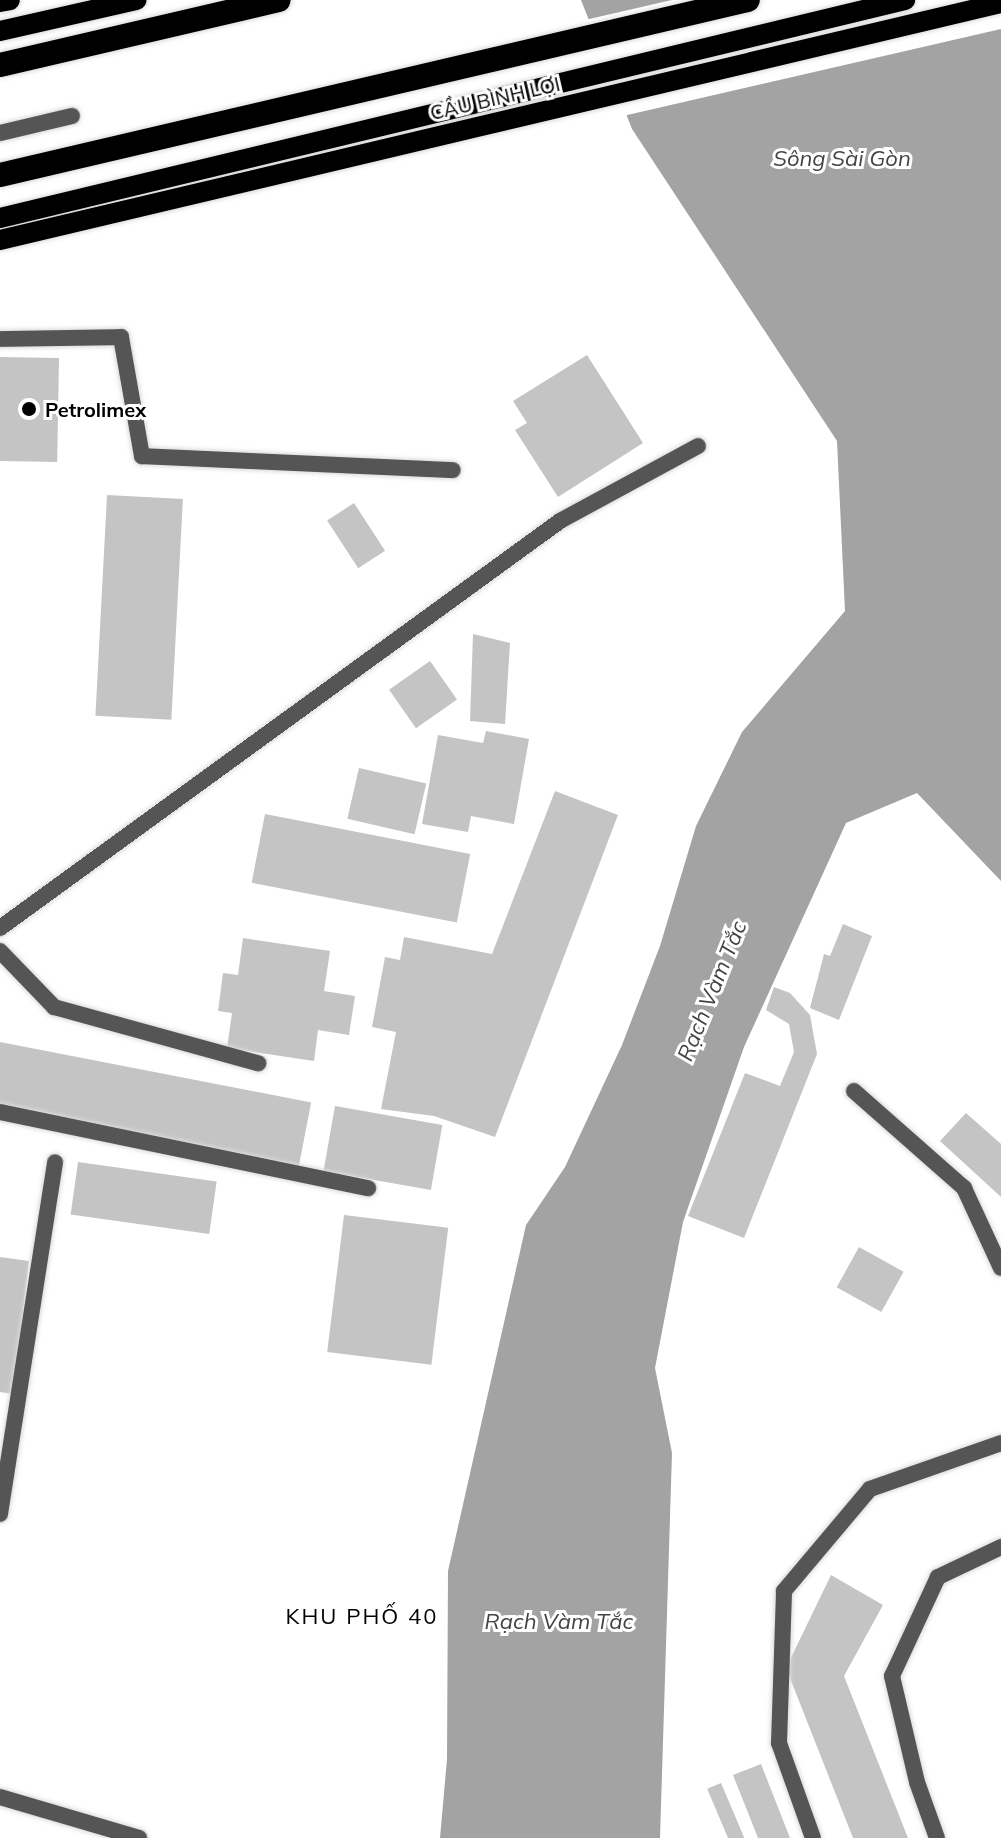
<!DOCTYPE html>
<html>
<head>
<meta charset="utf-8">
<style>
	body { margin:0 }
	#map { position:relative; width:1001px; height:1838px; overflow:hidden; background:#fff; font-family:Mulish,sans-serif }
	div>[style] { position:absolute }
	.water>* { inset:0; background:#a3a3a3 }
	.pier>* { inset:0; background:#fff }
	.building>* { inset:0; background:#c4c4c4; transform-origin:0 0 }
	.roads { filter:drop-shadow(0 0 2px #dbdbdb) drop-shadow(0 0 2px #dbdbdb) }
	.lane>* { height:16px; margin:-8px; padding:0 8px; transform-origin:8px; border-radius:8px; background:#555 }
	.street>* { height:16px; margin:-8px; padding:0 8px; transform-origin:8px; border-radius:8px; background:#555 }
	.primary>* { height:20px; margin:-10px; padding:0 10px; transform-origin:10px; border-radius:10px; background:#000 }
	.highway>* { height:24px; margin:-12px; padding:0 12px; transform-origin:12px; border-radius:12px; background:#000 }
	.dots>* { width:22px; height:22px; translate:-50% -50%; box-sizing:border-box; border:4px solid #fff; border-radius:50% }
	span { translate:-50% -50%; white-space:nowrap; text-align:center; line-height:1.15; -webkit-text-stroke:6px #fff; paint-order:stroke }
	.street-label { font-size:20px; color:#000 }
	.poi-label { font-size:20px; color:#000; font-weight:700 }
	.left { translate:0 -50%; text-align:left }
	.water-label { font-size:22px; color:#444; font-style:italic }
	.neighbourhood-label { font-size:22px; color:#000; letter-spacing:2px }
</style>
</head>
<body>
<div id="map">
	<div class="water">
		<i style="clip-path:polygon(581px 0,1001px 0,1001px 881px,917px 793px,846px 823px,744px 1047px,683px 1222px,655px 1368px,672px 1453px,660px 1838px,440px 1838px,447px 1759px,448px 1571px,526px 1225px,565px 1167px,622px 1045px,660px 946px,696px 826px,742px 732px,845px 611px,837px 441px,632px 129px)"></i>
	</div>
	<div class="pier">
		<i style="clip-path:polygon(672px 0,1001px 0,1001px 29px,623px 116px,585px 20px)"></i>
	</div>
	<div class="building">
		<i style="clip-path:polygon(587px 355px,643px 443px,558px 497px,515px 430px,527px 423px,513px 401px)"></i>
		<i style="left:0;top:357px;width:59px;height:104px;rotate:1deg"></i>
		<i style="left:107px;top:495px;width:76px;height:221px;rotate:3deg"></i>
		<i style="left:354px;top:503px;width:57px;height:32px;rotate:57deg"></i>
		<i style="clip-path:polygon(473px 634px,510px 643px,505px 724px,470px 721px)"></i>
		<i style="left:430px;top:661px;width:47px;height:50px;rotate:55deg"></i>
		<i style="clip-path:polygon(486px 731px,529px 739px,514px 824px,471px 816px,468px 832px,422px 824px,438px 735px,483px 743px)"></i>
		<i style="left:359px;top:768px;width:69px;height:52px;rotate:13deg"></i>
		<i style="clip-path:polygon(555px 791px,618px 815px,495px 1137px,434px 1116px,381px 1109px,396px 1032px,372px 1027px,385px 957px,400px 960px,404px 937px,492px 954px)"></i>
		<i style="left:265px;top:814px;width:209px;height:70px;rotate:11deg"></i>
		<i style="clip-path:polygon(843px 924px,872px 936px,839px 1020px,810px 1008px,824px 954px,830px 956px)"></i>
		<i style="clip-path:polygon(243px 938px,330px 951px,324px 991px,355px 996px,349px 1035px,318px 1030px,314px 1061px,227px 1048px,232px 1013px,218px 1011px,223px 973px,238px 975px)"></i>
		<i style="clip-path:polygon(774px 987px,790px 993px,810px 1015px,817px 1054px,744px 1238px,688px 1216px,745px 1073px,780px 1086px,794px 1052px,789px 1024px,766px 1010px)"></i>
		<i style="left:0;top:1042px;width:317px;height:69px;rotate:11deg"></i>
		<i style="left:335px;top:1106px;width:109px;height:66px;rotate:10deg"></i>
		<i style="clip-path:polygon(966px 1113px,1001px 1144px,1001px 1197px,940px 1141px)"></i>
		<i style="left:78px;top:1162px;width:140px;height:53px;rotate:8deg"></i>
		<i style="left:344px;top:1215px;width:105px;height:138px;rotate:7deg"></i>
		<i style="left:859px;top:1247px;width:51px;height:46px;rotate:29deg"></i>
		<i style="clip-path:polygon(0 1257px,29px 1261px,13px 1394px,0 1392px)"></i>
		<i style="clip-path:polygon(831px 1575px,883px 1605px,844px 1676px,908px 1838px,853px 1838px,786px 1668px)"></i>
		<i style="clip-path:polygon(761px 1764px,790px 1838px,758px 1838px,733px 1775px)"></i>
		<i style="left:721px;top:1783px;width:60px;height:15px;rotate:67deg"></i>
	</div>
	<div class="roads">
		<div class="lane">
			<i style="left:0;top:133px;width:74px;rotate:-13.3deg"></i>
			<i style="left:0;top:339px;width:121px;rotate:-0.9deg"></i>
			<i style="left:121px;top:337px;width:121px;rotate:80deg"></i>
			<i style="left:142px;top:456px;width:311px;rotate:2.6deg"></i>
			<i style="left:0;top:928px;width:692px;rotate:-36.01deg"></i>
			<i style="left:560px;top:521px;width:157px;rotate:-28.5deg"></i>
			<i style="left:0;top:951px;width:78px;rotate:46deg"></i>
			<i style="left:54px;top:1007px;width:212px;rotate:15.4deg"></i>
			<i style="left:854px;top:1091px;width:147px;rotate:41.4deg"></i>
			<i style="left:964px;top:1188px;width:88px;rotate:65.2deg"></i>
			<i style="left:0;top:1112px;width:376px;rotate:11.7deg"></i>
			<i style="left:0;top:1514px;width:356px;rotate:-81.1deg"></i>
			<i style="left:813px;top:1838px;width:101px;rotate:-109.7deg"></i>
			<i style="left:779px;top:1743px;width:152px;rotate:-88.1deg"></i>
			<i style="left:784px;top:1591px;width:133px;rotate:-49.9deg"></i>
			<i style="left:870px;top:1489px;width:139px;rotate:-19.3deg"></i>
			<i style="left:937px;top:1838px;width:59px;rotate:-109.7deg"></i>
			<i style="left:917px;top:1782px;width:109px;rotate:-103.3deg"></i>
			<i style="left:892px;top:1676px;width:109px;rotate:-65.1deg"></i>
			<i style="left:938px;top:1577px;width:70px;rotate:-25.5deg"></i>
		</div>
		<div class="street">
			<i style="left:0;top:1797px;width:145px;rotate:16.4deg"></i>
		</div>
		<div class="primary">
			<i style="left:0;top:2px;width:10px;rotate:-11deg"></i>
			<i style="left:0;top:31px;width:140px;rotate:-12.8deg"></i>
			<i style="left:0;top:218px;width:931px;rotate:-13.54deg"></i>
			<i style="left:0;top:240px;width:1029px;rotate:-13.32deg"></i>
		</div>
		<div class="highway">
			<i style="left:0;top:65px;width:286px;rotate:-13.1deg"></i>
			<i style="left:0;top:175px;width:768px;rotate:-13.17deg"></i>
		</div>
	</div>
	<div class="dots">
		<i style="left:29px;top:409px;background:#000"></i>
	</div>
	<div class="street-label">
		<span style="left:495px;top:98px;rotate:-13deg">CẦU BÌNH LỢI</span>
	</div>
	<div class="poi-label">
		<span class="left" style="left:45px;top:409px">Petrolimex</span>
	</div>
	<div class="water-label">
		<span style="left:842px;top:159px">Sông Sài Gòn</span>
		<span style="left:712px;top:991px;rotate:-68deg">Rạch Vàm Tắc</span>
		<span style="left:559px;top:1622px">Rạch Vàm Tắc</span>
	</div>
	<div class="neighbourhood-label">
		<span style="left:362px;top:1617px">KHU PHỐ 40</span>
	</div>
</div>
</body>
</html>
